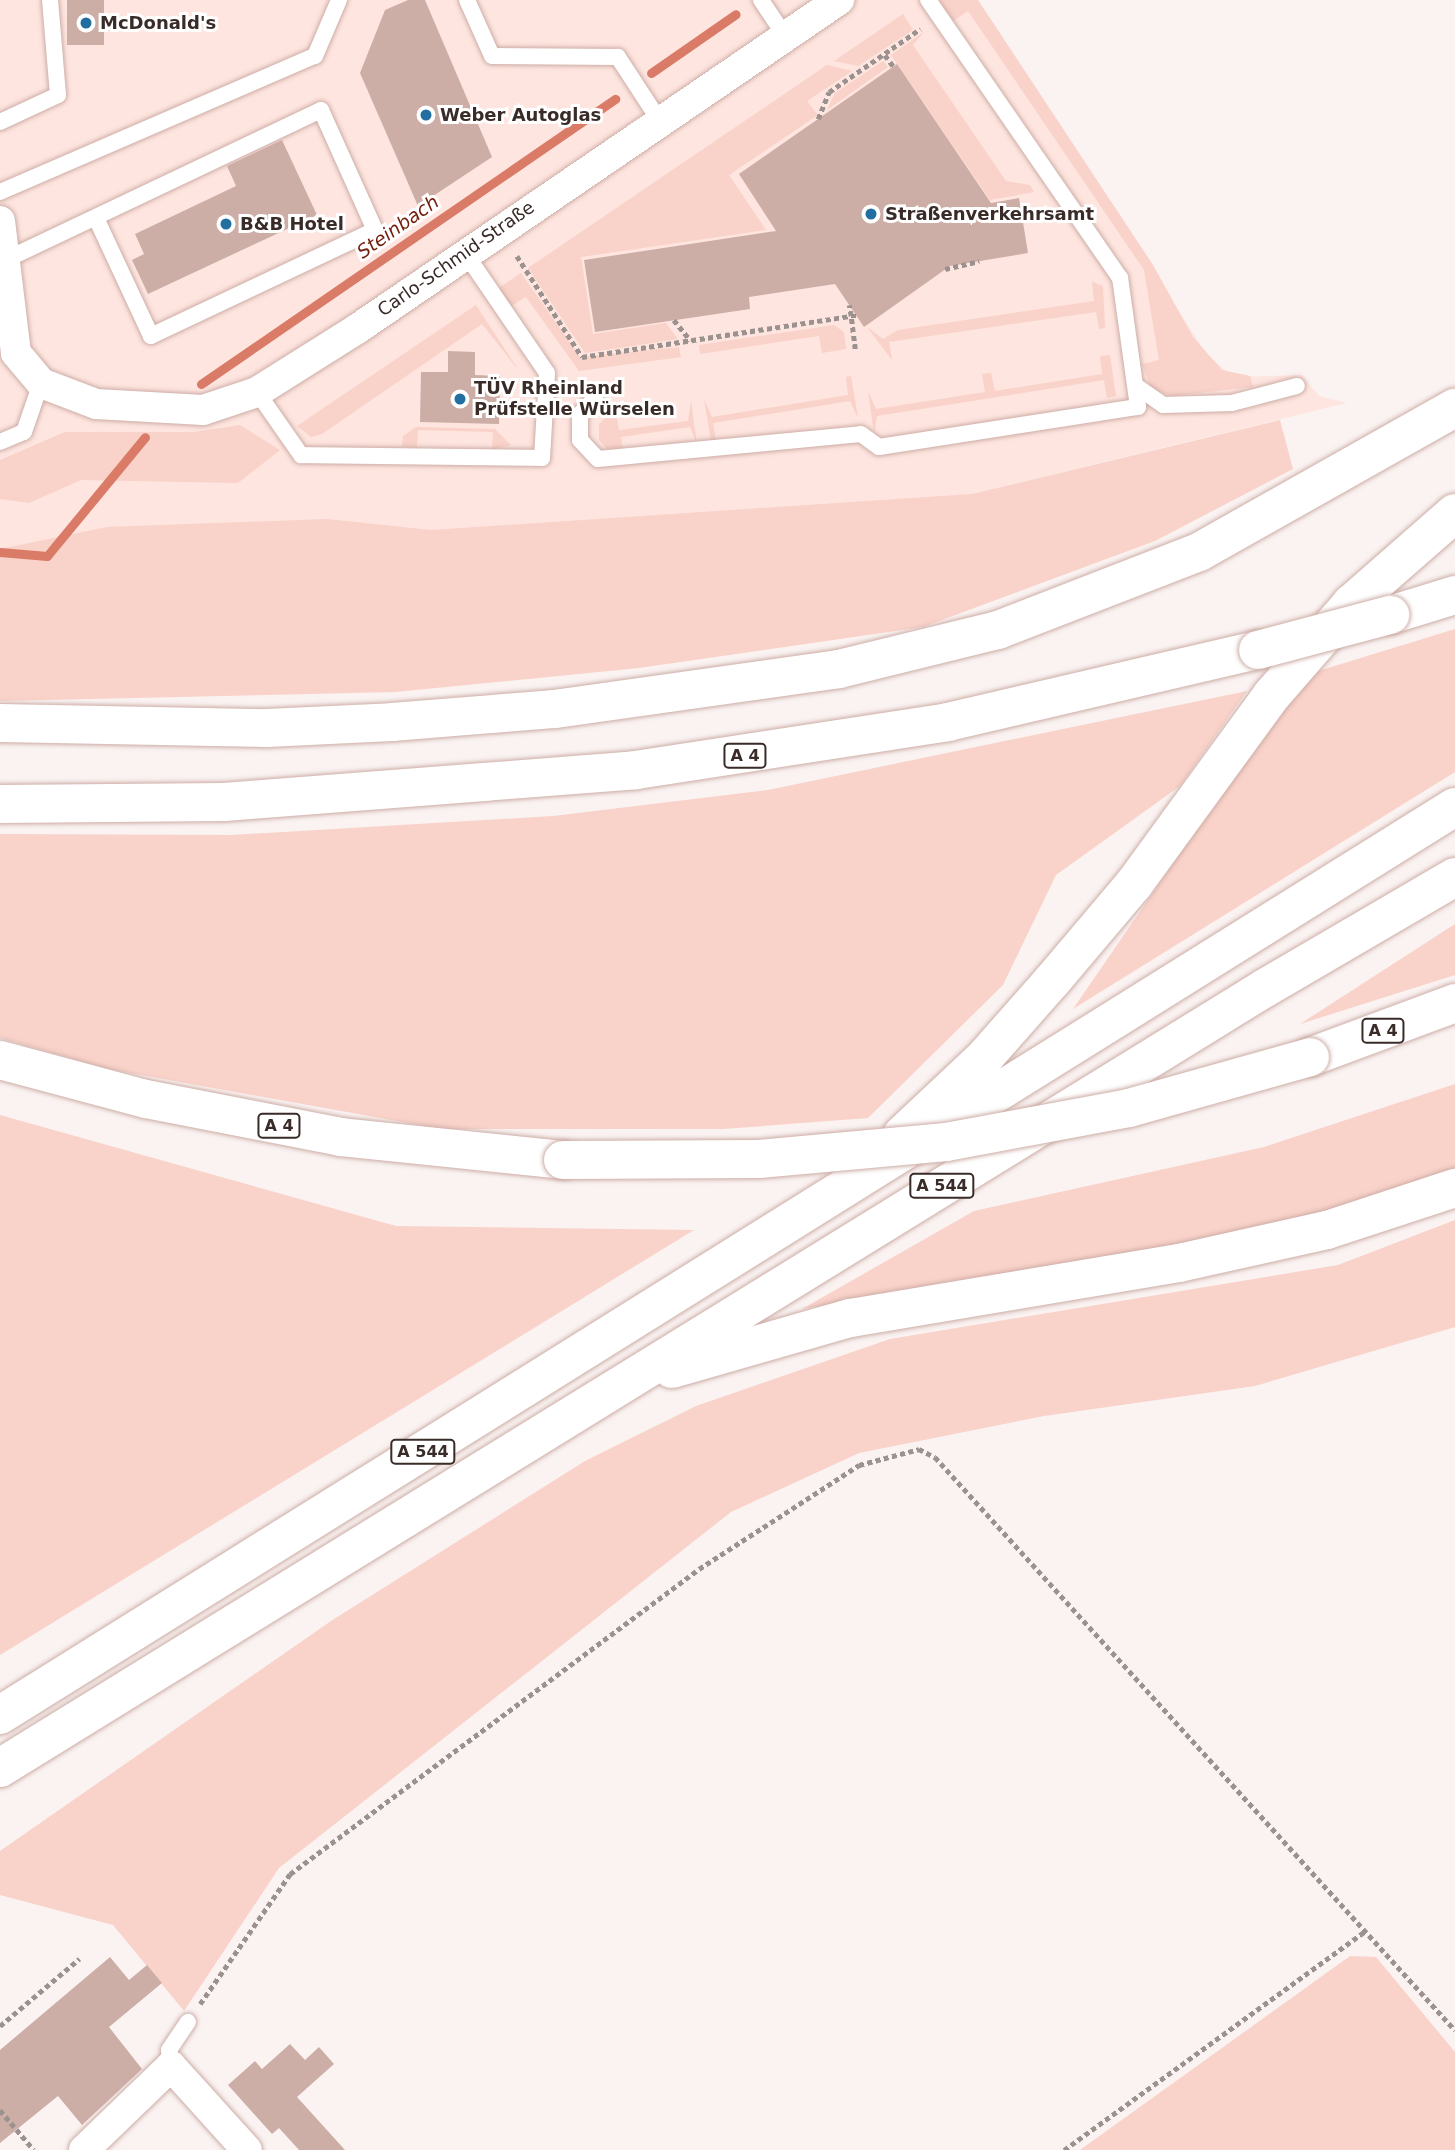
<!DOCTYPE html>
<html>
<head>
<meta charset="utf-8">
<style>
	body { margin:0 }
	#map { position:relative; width:1455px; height:2150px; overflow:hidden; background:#faf3f2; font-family:"DejaVu Sans",sans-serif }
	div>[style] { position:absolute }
	.built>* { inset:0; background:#fee5df }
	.green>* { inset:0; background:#f9d2c9 }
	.stream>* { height:9px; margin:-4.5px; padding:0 4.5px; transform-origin:4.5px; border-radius:4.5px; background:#da7b67 }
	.building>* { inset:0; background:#cdaea6; transform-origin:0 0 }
	.path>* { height:4.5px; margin-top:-2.25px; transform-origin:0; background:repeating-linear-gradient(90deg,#9b918f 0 5px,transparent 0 8.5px) }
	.roads { filter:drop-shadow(0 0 2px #cdada6) drop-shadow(0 0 2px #cdada6) }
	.service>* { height:16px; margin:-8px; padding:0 8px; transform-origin:8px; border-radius:8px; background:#fff }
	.minor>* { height:30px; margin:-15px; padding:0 15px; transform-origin:15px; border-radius:15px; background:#fff }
	.motorway>* { height:38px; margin:-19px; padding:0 19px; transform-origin:19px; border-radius:19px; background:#fff }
	.bridges { filter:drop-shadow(0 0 2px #cdada6) drop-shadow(0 0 2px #cdada6) }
	.motorway-bridge>* { height:38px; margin:-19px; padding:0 19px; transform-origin:19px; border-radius:19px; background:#fff }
	.dots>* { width:19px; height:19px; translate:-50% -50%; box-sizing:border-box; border:4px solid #fff; border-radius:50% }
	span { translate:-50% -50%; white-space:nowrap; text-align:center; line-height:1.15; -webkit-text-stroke:6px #fff; paint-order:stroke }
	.shield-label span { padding:2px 5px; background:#fff; border:2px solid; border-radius:5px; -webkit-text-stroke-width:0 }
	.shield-label { font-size:16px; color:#382b28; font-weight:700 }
	.poi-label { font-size:18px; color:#382b28; font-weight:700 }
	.left { translate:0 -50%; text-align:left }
	.street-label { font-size:18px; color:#382b28 }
	.water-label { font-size:19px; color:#731d0d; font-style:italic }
</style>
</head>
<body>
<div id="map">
	<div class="built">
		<i style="clip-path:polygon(0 0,978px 0,1207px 355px,1234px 377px,1302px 375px,1319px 396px,1347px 403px,972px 494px,207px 570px,0 548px)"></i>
	</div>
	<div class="green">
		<i style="clip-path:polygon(939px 0,978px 0,1153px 265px,1193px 337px,1222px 370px,1250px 376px,1253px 387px,1171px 396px,1151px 388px,1142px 364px,1159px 360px,1144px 270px,968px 11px,953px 21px)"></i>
		<i style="clip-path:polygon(903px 14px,913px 30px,858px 66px,834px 61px)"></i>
		<i style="clip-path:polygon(925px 31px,913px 45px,1006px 181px,1030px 185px,1034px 192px,990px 200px,891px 55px)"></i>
		<i style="clip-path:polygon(883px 61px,888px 67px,827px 110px,835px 93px)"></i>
		<i style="clip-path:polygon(827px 65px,852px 71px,807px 101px,818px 115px,729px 175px,766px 230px,581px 257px,593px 334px,666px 323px,678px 339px,585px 353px,528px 268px)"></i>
		<i style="clip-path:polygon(521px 273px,580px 357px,679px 347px,681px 357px,579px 371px,526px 297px,510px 307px,499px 288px)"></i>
		<i style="clip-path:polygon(1092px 282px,1103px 286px,1105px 328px,1099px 329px,1096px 312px,889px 342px,892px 360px,867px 327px,883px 339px,898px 330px,1094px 301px)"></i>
		<i style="clip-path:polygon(476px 305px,519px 371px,482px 324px,322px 434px,311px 437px,297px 426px)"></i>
		<i style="clip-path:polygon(834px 325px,844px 332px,846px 349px,822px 353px,819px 336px,700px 354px,699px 345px)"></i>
		<i style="clip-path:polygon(1110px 355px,1116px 396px,1107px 398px,1104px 380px,877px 416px,874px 434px,868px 391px,876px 409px,985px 392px,982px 374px,991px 373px,995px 391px,1102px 374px,1100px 356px)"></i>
		<i style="clip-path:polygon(851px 376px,858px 418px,850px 401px,713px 423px,716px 441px,711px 441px,704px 399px,712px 417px,848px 395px,846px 377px)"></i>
		<i style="clip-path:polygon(691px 401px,697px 444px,690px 427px,621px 437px,624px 455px,610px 452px,599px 440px,599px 424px,615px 409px,619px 430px,688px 421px)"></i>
		<i style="clip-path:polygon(1280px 420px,1293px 469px,1155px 541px,923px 627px,639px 668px,395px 692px,0 701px,0 549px,107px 527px,327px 519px,431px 530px,972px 494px)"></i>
		<i style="clip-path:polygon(240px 425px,280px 450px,238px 483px,81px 480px,29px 503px,0 499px,0 460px,65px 432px,194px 432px)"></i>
		<i style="clip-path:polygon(416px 427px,495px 429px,511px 445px,492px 450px,493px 432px,418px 430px,417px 448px,402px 446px,403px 436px)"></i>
		<i style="clip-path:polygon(1455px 629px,1455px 772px,1073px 1009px,1302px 676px)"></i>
		<i style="clip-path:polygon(1247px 691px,1180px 786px,1056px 875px,1003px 985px,868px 1118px,723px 1129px,441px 1129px,108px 1069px,0 1038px,0 834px,231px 835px,553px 816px,768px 790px)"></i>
		<i style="clip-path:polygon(1455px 924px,1455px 975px,1300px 1024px)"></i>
		<i style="clip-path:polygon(1455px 1084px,1455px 1171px,1350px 1208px,1218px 1239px,802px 1309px,974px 1211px,1264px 1147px)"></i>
		<i style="clip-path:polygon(0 1115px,396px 1226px,694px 1230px,0 1655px)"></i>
		<i style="clip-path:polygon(1455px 1220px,1455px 1327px,1255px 1386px,1044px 1416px,859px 1453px,731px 1512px,279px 1868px,184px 2011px,113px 1925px,0 1895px,0 1851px,331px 1621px,585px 1461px,696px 1406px,890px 1339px,1338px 1265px)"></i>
		<i style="clip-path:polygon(1350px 1956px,1376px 1957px,1455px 2052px,1455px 2150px,1080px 2150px)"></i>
	</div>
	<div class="stream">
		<i style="left:651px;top:73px;width:103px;rotate:-34.8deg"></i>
		<i style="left:201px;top:384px;width:503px;rotate:-34.54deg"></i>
		<i style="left:0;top:552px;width:47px;rotate:4.9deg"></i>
		<i style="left:47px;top:556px;width:154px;rotate:-50.5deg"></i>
	</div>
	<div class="building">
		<i style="left:67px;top:0;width:37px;height:45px"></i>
		<i style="clip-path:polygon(408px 0,425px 0,492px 157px,418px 206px,360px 73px,385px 10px)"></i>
		<i style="clip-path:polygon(897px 64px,991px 203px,1019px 198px,1028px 253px,950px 266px,864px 327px,835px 284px,749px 297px,750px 309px,595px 332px,584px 260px,776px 231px,739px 174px)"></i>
		<i style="clip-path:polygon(282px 140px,317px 215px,148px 294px,132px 260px,144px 254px,135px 234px,236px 186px,227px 166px)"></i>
		<i style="clip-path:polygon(448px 351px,475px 352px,475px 375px,500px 376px,499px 424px,420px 422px,421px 372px,448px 372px)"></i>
		<i style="clip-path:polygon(110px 1957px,129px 1980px,147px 1965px,162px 1983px,109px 2027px,142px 2069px,82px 2125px,58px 2096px,0 2143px,0 2050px)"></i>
		<i style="clip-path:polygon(290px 2044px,305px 2060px,319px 2047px,334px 2064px,297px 2097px,345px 2150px,299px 2150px,279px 2128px,272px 2134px,228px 2085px,255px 2061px,262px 2069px)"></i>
	</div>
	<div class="path">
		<i style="left:885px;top:55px;width:15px;rotate:53deg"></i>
		<i style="left:818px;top:119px;width:29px;rotate:-68deg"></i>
		<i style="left:829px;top:92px;width:111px;rotate:-34.7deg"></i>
		<i style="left:517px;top:256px;width:120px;rotate:57.2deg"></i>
		<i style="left:582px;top:357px;width:272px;rotate:-8.7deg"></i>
		<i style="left:851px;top:316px;width:11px;rotate:-100deg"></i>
		<i style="left:945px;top:269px;width:35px;rotate:-13deg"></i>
		<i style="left:674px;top:320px;width:26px;rotate:51deg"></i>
		<i style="left:855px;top:349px;width:33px;rotate:-97deg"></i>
		<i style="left:851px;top:316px;width:5px"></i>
		<i style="left:200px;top:2004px;width:158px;rotate:-55.3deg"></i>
		<i style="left:290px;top:1874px;width:510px;rotate:-36.71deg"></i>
		<i style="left:699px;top:1569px;width:191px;rotate:-33deg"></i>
		<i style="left:859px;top:1465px;width:62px;rotate:-14.9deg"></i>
		<i style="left:919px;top:1449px;width:18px;rotate:27deg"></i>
		<i style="left:935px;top:1457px;width:774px;rotate:47.78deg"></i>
		<i style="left:0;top:2026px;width:104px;rotate:-40.3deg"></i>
		<i style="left:0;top:2110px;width:52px;rotate:49.6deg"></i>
		<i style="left:1064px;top:2150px;width:372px;rotate:-36deg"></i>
	</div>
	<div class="roads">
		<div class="service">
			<i style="left:467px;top:0;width:61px;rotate:65.9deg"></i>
			<i style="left:492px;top:56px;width:126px;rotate:0.5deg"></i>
			<i style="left:618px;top:57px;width:75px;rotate:56.9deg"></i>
			<i style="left:761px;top:0;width:43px;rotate:56.3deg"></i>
			<i style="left:0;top:122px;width:64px;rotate:-25deg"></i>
			<i style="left:58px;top:95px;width:95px;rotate:-94.8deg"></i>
			<i style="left:0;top:192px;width:343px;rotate:-23.4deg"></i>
			<i style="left:315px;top:56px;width:61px;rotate:-66.8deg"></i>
			<i style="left:3px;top:261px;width:352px;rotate:-25.4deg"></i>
			<i style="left:321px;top:110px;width:132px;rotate:65.8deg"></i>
			<i style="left:375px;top:230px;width:248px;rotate:154.7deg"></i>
			<i style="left:151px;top:336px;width:130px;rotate:-115deg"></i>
			<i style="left:1136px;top:386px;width:33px;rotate:35deg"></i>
			<i style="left:1163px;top:405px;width:69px;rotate:-1.7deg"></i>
			<i style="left:1232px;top:403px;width:67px;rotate:-14.7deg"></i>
			<i style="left:257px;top:392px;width:77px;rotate:55.1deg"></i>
			<i style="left:301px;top:455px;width:241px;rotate:0.7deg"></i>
			<i style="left:542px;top:458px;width:85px;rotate:-86.6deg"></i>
			<i style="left:547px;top:373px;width:145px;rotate:-124.3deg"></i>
			<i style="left:595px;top:398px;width:22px;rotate:133deg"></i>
			<i style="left:580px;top:414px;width:26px;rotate:90deg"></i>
			<i style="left:580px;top:440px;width:26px;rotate:47deg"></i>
			<i style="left:598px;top:459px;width:264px;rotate:-5.4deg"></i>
			<i style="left:861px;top:434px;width:22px;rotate:36deg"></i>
			<i style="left:879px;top:447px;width:262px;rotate:-8.8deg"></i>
			<i style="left:1138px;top:407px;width:130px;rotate:-97.9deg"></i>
			<i style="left:1120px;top:278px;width:338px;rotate:-124.6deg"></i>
			<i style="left:0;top:442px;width:26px;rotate:-23deg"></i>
			<i style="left:24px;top:432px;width:52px;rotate:-70.9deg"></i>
			<i style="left:171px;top:2066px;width:16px;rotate:-97deg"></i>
			<i style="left:169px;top:2050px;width:34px;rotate:-56deg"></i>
		</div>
		<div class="minor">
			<i style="left:0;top:221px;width:133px;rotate:83.1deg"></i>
			<i style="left:16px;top:353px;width:39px;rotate:50deg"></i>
			<i style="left:41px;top:383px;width:59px;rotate:20.9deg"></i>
			<i style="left:96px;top:404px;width:107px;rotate:3.2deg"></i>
			<i style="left:203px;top:410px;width:57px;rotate:-18.4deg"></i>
			<i style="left:257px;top:392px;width:118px;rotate:-32.2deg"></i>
			<i style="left:357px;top:329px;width:584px;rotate:-34.32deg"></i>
			<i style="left:84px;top:2150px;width:121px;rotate:-44deg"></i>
			<i style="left:171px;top:2066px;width:113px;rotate:47.9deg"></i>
		</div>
		<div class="motorway">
			<i style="left:1390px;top:615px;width:68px;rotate:-17.1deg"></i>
			<i style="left:0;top:723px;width:267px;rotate:1.1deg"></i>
			<i style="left:267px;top:728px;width:125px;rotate:-2.7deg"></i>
			<i style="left:392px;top:722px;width:164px;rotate:-4.6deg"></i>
			<i style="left:555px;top:709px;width:287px;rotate:-8deg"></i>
			<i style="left:839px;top:669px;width:164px;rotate:-13.8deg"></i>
			<i style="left:998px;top:630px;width:216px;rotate:-21.2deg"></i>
			<i style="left:1199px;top:552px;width:294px;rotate:-29.4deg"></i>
			<i style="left:0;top:804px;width:224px;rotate:-0.5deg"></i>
			<i style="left:224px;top:802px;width:413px;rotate:-4.4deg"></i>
			<i style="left:636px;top:770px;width:316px;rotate:-8.7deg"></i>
			<i style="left:948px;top:722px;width:318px;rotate:-13.1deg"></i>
			<i style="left:1310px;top:1057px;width:155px;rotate:-20.4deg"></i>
			<i style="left:0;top:1060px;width:151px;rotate:15deg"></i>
			<i style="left:146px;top:1099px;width:199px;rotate:11deg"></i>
			<i style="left:341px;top:1137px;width:223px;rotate:5.9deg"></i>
			<i style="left:902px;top:1135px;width:112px;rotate:-43.2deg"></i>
			<i style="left:984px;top:1058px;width:103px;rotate:-48.6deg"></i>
			<i style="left:1052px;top:981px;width:127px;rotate:-49.8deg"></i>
			<i style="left:1134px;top:884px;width:234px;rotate:-53.9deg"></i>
			<i style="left:1272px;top:695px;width:121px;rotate:-49deg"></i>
			<i style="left:1351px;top:604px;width:138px;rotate:-41.2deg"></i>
			<i style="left:672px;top:1369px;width:185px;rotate:-16deg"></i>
			<i style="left:850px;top:1318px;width:334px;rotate:-9.5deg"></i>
			<i style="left:1179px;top:1263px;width:152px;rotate:-12.6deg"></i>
			<i style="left:1327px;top:1230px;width:135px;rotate:-18.2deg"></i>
			<i style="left:0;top:1715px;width:1715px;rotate:-31.97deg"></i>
			<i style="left:0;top:1768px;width:1486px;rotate:-31.66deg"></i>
			<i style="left:1265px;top:988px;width:220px;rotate:-30.3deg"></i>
		</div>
	</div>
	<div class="bridges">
		<div class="motorway-bridge">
			<i style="left:1258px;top:650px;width:137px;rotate:-14.9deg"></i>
			<i style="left:563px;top:1160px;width:196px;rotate:-0.3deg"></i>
			<i style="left:759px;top:1159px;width:188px;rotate:-5.2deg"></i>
			<i style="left:946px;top:1142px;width:186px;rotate:-10.5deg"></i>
			<i style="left:1129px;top:1108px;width:188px;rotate:-15.7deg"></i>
		</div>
	</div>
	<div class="dots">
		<i style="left:86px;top:23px;background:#226ea1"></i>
		<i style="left:426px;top:115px;background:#226ea1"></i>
		<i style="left:871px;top:214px;background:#226ea1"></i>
		<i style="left:226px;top:224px;background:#226ea1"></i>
		<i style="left:460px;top:399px;background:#226ea1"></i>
	</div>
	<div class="shield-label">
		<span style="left:745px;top:756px">A 4</span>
		<span style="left:1383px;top:1031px">A 4</span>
		<span style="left:279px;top:1126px">A 4</span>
		<span style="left:942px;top:1186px">A 544</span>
		<span style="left:423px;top:1452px">A 544</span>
	</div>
	<div class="poi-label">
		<span class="left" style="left:100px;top:23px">McDonald's</span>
		<span class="left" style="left:440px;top:115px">Weber Autoglas</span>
		<span class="left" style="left:885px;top:214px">Straßenverkehrsamt</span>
		<span class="left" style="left:240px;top:224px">B&amp;B Hotel</span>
		<span class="left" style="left:474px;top:399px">TÜV Rheinland<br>Prüfstelle Würselen</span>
	</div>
	<div class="street-label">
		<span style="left:456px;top:259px;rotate:-35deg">Carlo-Schmid-Straße</span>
	</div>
	<div class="water-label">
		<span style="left:398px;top:227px;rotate:-35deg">Steinbach</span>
	</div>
</div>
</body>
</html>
